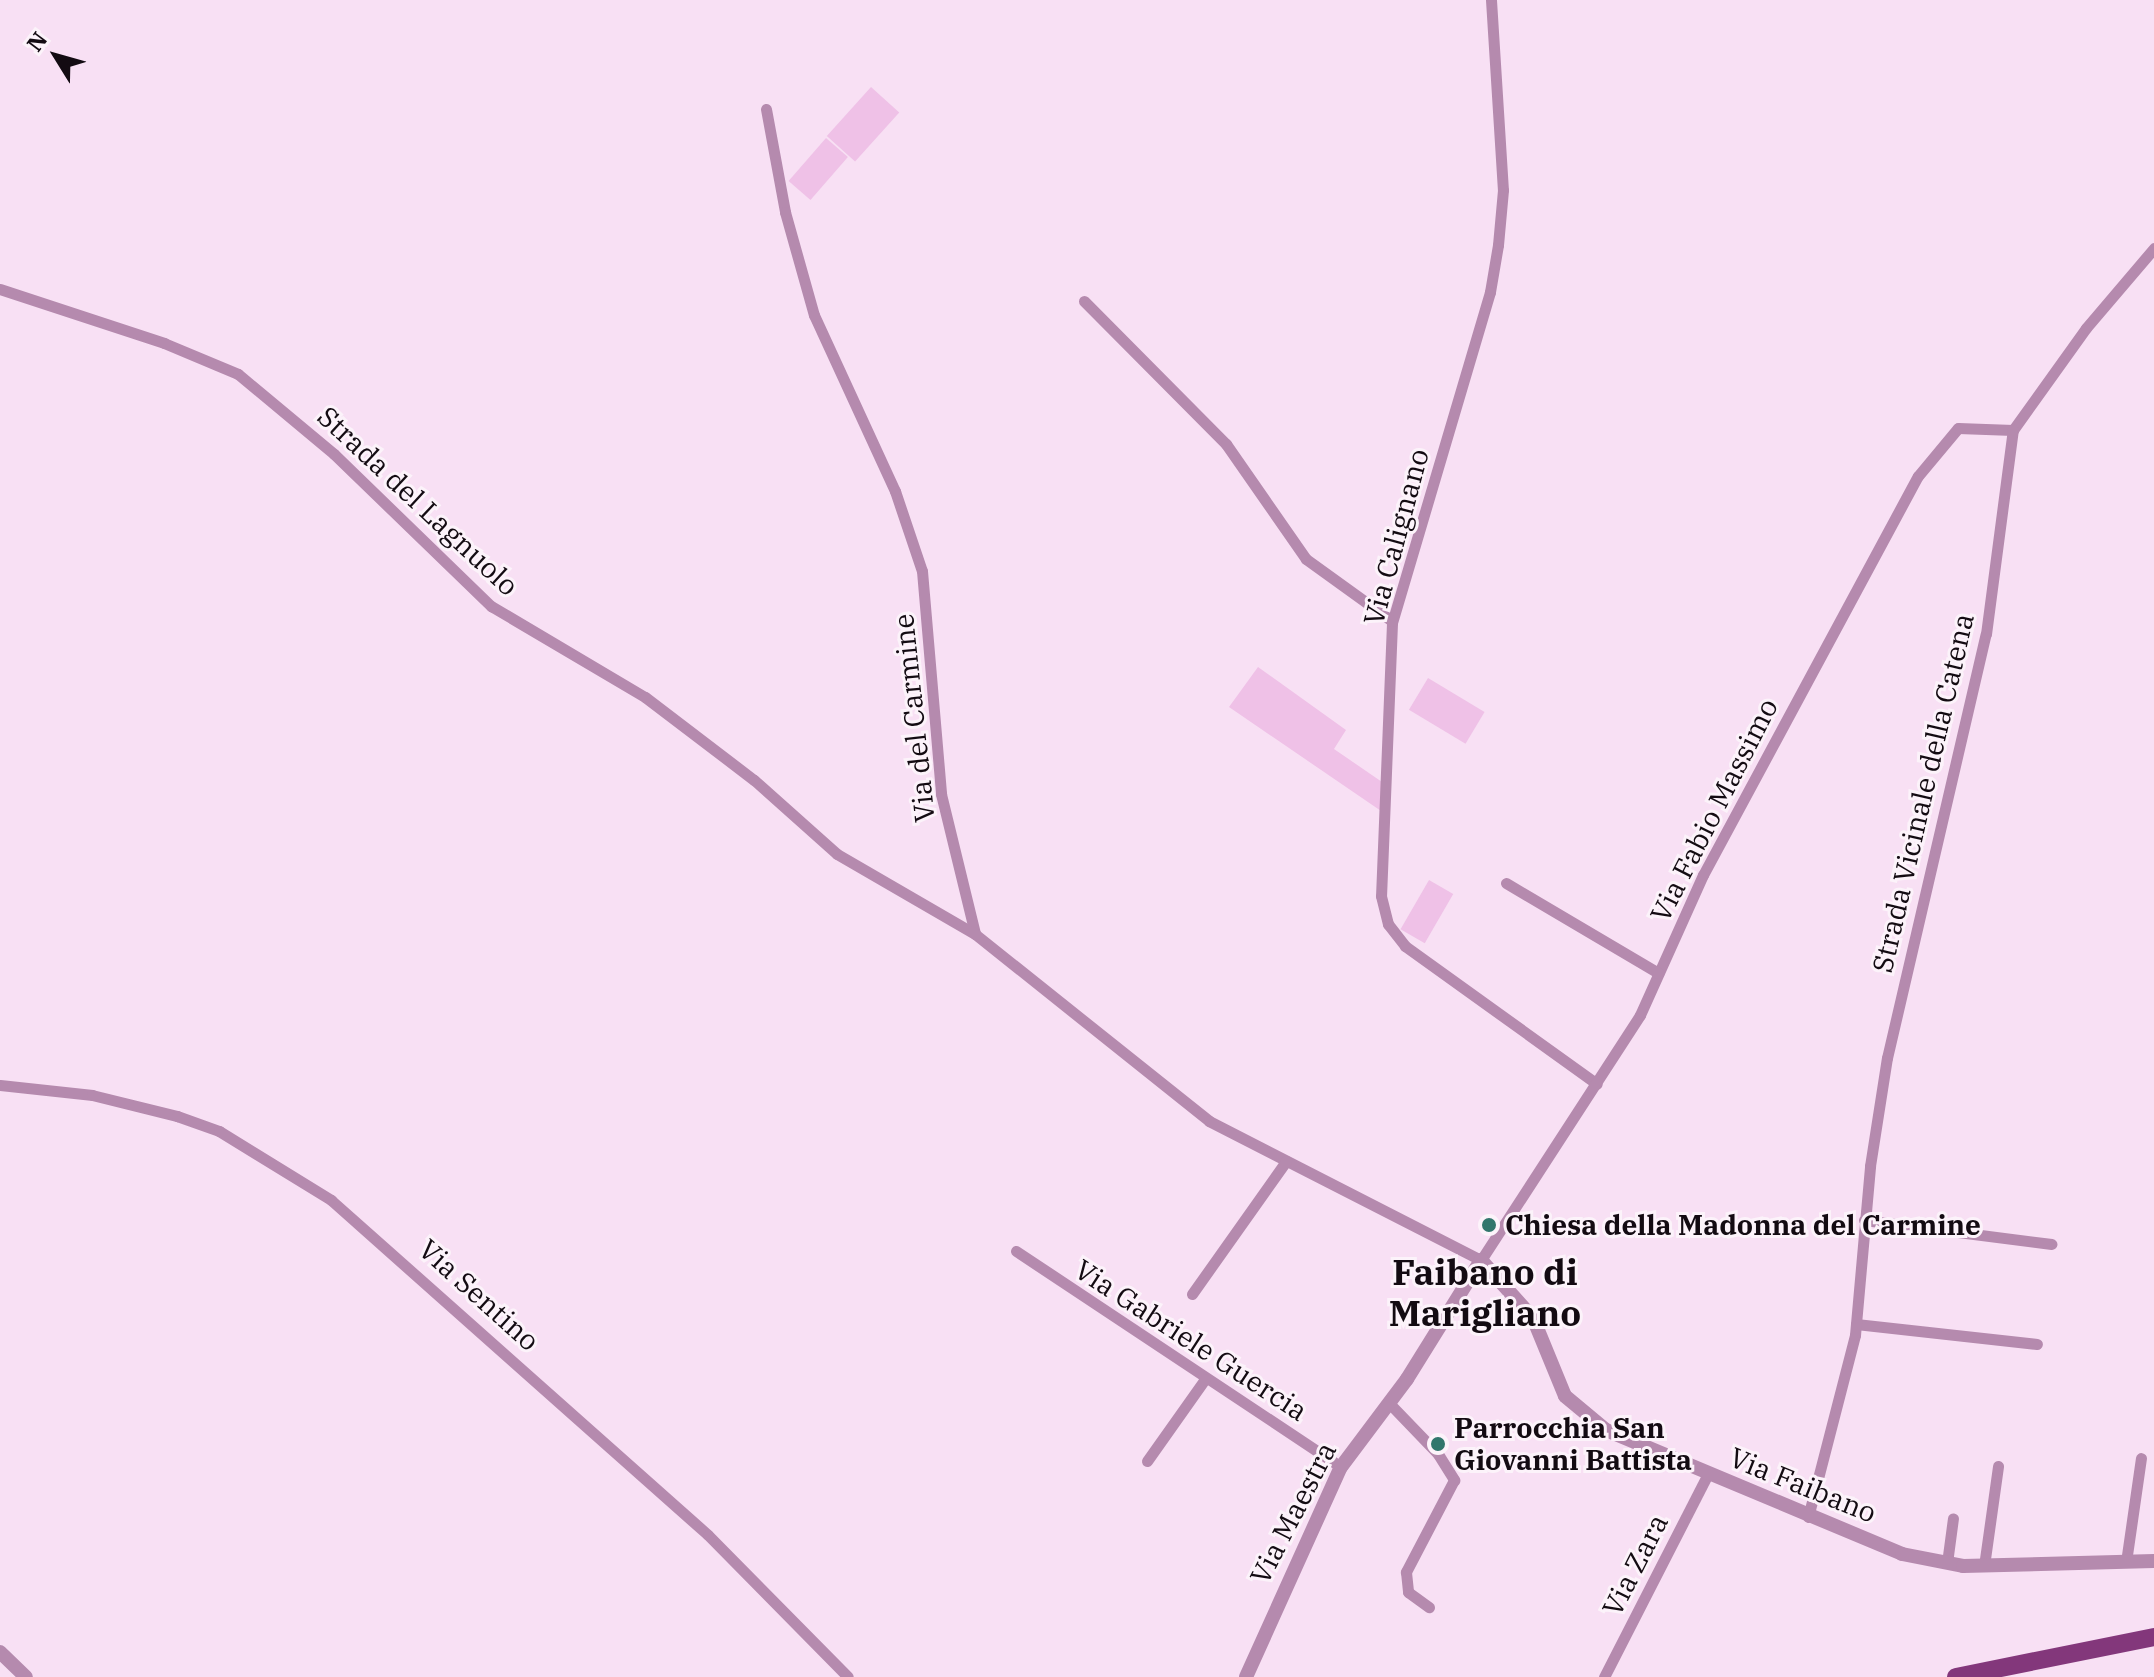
<!DOCTYPE html>
<html>
<head>
<meta charset="utf-8">
<style>
	body { margin:0 }
	#map { position:relative; width:2154px; height:1677px; overflow:hidden; background:#f8e0f4; font-family:"IBM Plex Serif",serif }
	div>[style] { position:absolute }
	.green>* { inset:0; background:#efc1e7; transform-origin:0 0 }
	.minor>* { height:11px; margin:-5.5px; padding:0 5.5px; transform-origin:5.5px; border-radius:5.5px; background:#b58aae }
	.tertiary>* { height:14px; margin:-7px; padding:0 7px; transform-origin:7px; border-radius:7px; background:#b58aae }
	.primary>* { height:18px; margin:-9px; padding:0 9px; transform-origin:9px; border-radius:9px; background:#83377b }
	.dots>* { width:22px; height:22px; translate:-50% -50%; box-sizing:border-box; border:4px solid #fcf3fa; border-radius:50% }
	span { translate:-50% -50%; white-space:nowrap; text-align:center; line-height:1.15; -webkit-text-stroke:6px #fcf3fa; paint-order:stroke }
	.street-label { font-size:28px; color:#130b12 }
	.poi-label { font-size:28px; color:#130b12; font-weight:700 }
	.left { translate:0 -50%; text-align:left }
	.district-label { font-size:36px; color:#130b12; font-weight:700 }
	.north { position:absolute; left:16px; top:16px; width:80px; height:80px; -webkit-text-stroke:6px #fcf3fa; paint-order:stroke; rotate:307deg; font-size:22px; font-weight:700; line-height:32px; text-align:center; color:#130b12 }
	.north::after { content:''; display:block; margin:auto; width:28px; height:36px; background:#130b12; clip-path:polygon(50% 0,100% 100%,50% 72%,0 100%) }
</style>
</head>
<body>
<div id="map">
	<div class="green">
		<i style="left:871px;top:87px;width:38px;height:66px;rotate:42deg"></i>
		<i style="left:826px;top:138px;width:29px;height:57px;rotate:41deg"></i>
		<i style="clip-path:polygon(1258px 667px,1346px 730px,1334px 749px,1385px 784px,1384px 813px,1229px 707px)"></i>
		<i style="left:1428px;top:678px;width:66px;height:37px;rotate:31deg"></i>
		<i style="left:1429px;top:880px;width:28px;height:57px;rotate:30deg"></i>
	</div>
	<div class="minor">
		<i style="left:1491px;top:0;width:190px;rotate:86.4deg"></i>
		<i style="left:1503px;top:190px;width:55px;rotate:95.2deg"></i>
		<i style="left:1498px;top:245px;width:48px;rotate:99.7deg"></i>
		<i style="left:1490px;top:292px;width:345px;rotate:106.5deg"></i>
		<i style="left:1392px;top:623px;width:273px;rotate:92.3deg"></i>
		<i style="left:1381px;top:896px;width:29px;rotate:76deg"></i>
		<i style="left:1388px;top:924px;width:28px;rotate:52deg"></i>
		<i style="left:1405px;top:946px;width:236px;rotate:35.7deg"></i>
		<i style="left:766px;top:109px;width:105px;rotate:79.5deg"></i>
		<i style="left:785px;top:212px;width:107px;rotate:74.3deg"></i>
		<i style="left:814px;top:315px;width:194px;rotate:65.3deg"></i>
		<i style="left:895px;top:491px;width:84px;rotate:71.4deg"></i>
		<i style="left:922px;top:571px;width:224px;rotate:85.1deg"></i>
		<i style="left:941px;top:794px;width:144px;rotate:76.3deg"></i>
		<i style="left:975px;top:934px;width:300px;rotate:38.6deg"></i>
		<i style="left:1209px;top:1121px;width:305px;rotate:27.1deg"></i>
		<i style="left:1481px;top:1260px;width:292px;rotate:-57deg"></i>
		<i style="left:1640px;top:1015px;width:154px;rotate:-65.8deg"></i>
		<i style="left:1703px;top:875px;width:453px;rotate:-61.7deg"></i>
		<i style="left:1918px;top:476px;width:62px;rotate:-50.2deg"></i>
		<i style="left:1958px;top:428px;width:55px;rotate:2.1deg"></i>
		<i style="left:0;top:289px;width:173px;rotate:18.2deg"></i>
		<i style="left:164px;top:343px;width:80px;rotate:22.7deg"></i>
		<i style="left:238px;top:374px;width:125px;rotate:39.8deg"></i>
		<i style="left:334px;top:454px;width:219px;rotate:44.1deg"></i>
		<i style="left:491px;top:606px;width:179px;rotate:30.6deg"></i>
		<i style="left:645px;top:697px;width:137px;rotate:37.3deg"></i>
		<i style="left:754px;top:780px;width:111px;rotate:41.7deg"></i>
		<i style="left:837px;top:854px;width:160px;rotate:30.1deg"></i>
		<i style="left:1084px;top:301px;width:202px;rotate:45.2deg"></i>
		<i style="left:1226px;top:444px;width:140px;rotate:55.2deg"></i>
		<i style="left:1306px;top:559px;width:106px;rotate:35.8deg"></i>
		<i style="left:2013px;top:430px;width:125px;rotate:-54.4deg"></i>
		<i style="left:2086px;top:328px;width:105px;rotate:-49.6deg"></i>
		<i style="left:1506px;top:883px;width:177px;rotate:30.6deg"></i>
		<i style="left:0;top:1085px;width:93px;rotate:6.2deg"></i>
		<i style="left:92px;top:1095px;width:88px;rotate:13.9deg"></i>
		<i style="left:177px;top:1116px;width:45px;rotate:19.7deg"></i>
		<i style="left:219px;top:1131px;width:132px;rotate:31.6deg"></i>
		<i style="left:331px;top:1200px;width:504px;rotate:41.62deg"></i>
		<i style="left:708px;top:1535px;width:199px;rotate:45.4deg"></i>
		<i style="left:1864px;top:1220px;width:189px;rotate:7.3deg"></i>
		<i style="left:1016px;top:1251px;width:390px;rotate:33.6deg"></i>
		<i style="left:1192px;top:1294px;width:163px;rotate:-54.7deg"></i>
		<i style="left:1856px;top:1324px;width:182px;rotate:6.3deg"></i>
		<i style="left:1389px;top:1403px;width:71px;rotate:46.1deg"></i>
		<i style="left:1438px;top:1454px;width:31px;rotate:58deg"></i>
		<i style="left:1454px;top:1480px;width:104px;rotate:117.6deg"></i>
		<i style="left:1406px;top:1572px;width:20px;rotate:84deg"></i>
		<i style="left:1408px;top:1592px;width:26px;rotate:36deg"></i>
		<i style="left:1147px;top:1461px;width:100px;rotate:-54.7deg"></i>
		<i style="left:1808px;top:1517px;width:188px;rotate:-75.5deg"></i>
		<i style="left:1855px;top:1335px;width:170px;rotate:-84.9deg"></i>
		<i style="left:1870px;top:1166px;width:109px;rotate:-81.1deg"></i>
		<i style="left:1887px;top:1058px;width:435px;rotate:-76.9deg"></i>
		<i style="left:1986px;top:634px;width:206px;rotate:-82.5deg"></i>
		<i style="left:2126px;top:1562px;width:105px;rotate:-81.8deg"></i>
		<i style="left:1947px;top:1563px;width:45px;rotate:-82.4deg"></i>
		<i style="left:1984px;top:1566px;width:101px;rotate:-82deg"></i>
		<i style="left:1604px;top:1677px;width:228px;rotate:-62.9deg"></i>
	</div>
	<div class="tertiary">
		<i style="left:0;top:1652px;width:36px;rotate:44deg"></i>
		<i style="left:1246px;top:1677px;width:230px;rotate:-65.7deg"></i>
		<i style="left:1341px;top:1467px;width:110px;rotate:-53.1deg"></i>
		<i style="left:1407px;top:1379px;width:140px;rotate:-58.1deg"></i>
		<i style="left:1481px;top:1260px;width:78px;rotate:48.1deg"></i>
		<i style="left:1533px;top:1318px;width:84px;rotate:67.7deg"></i>
		<i style="left:1565px;top:1396px;width:53px;rotate:39.7deg"></i>
		<i style="left:1606px;top:1430px;width:321px;rotate:22.7deg"></i>
		<i style="left:1902px;top:1554px;width:62px;rotate:11.1deg"></i>
		<i style="left:1963px;top:1566px;width:191px;rotate:-1.5deg"></i>
	</div>
	<div class="primary">
		<i style="left:1956px;top:1677px;width:202px;rotate:-11.4deg"></i>
	</div>
	<div class="dots">
		<i style="left:1489px;top:1225px;background:#31766c"></i>
		<i style="left:1438px;top:1444px;background:#31766c"></i>
	</div>
	<div class="street-label">
		<span style="left:418px;top:501px;rotate:43deg">Strada del Lagnuolo</span>
		<span style="left:1396px;top:537px;rotate:-75deg">Via Calignano</span>
		<span style="left:914px;top:718px;rotate:-96deg">Via del Carmine</span>
		<span style="left:1923px;top:793px;rotate:-77deg">Strada Vicinale della Catena</span>
		<span style="left:1714px;top:810px;rotate:-63deg">Via Fabio Massimo</span>
		<span style="left:479px;top:1295px;rotate:42deg">Via Sentino</span>
		<span style="left:1191px;top:1340px;rotate:33deg">Via Gabriele Guercia</span>
		<span style="left:1803px;top:1485px;rotate:22deg">Via Faibano</span>
		<span style="left:1293px;top:1513px;rotate:-63deg">Via Maestra</span>
		<span style="left:1635px;top:1565px;rotate:-63deg">Via Zara</span>
	</div>
	<div class="poi-label">
		<span class="left" style="left:1505px;top:1225px">Chiesa della Madonna del Carmine</span>
		<span class="left" style="left:1454px;top:1444px">Parrocchia San<br>Giovanni Battista</span>
	</div>
	<div class="district-label">
		<span style="left:1485px;top:1292px">Faibano di<br>Marigliano</span>
	</div>
	<div class="north">N</div>
</div>
</body>
</html>
